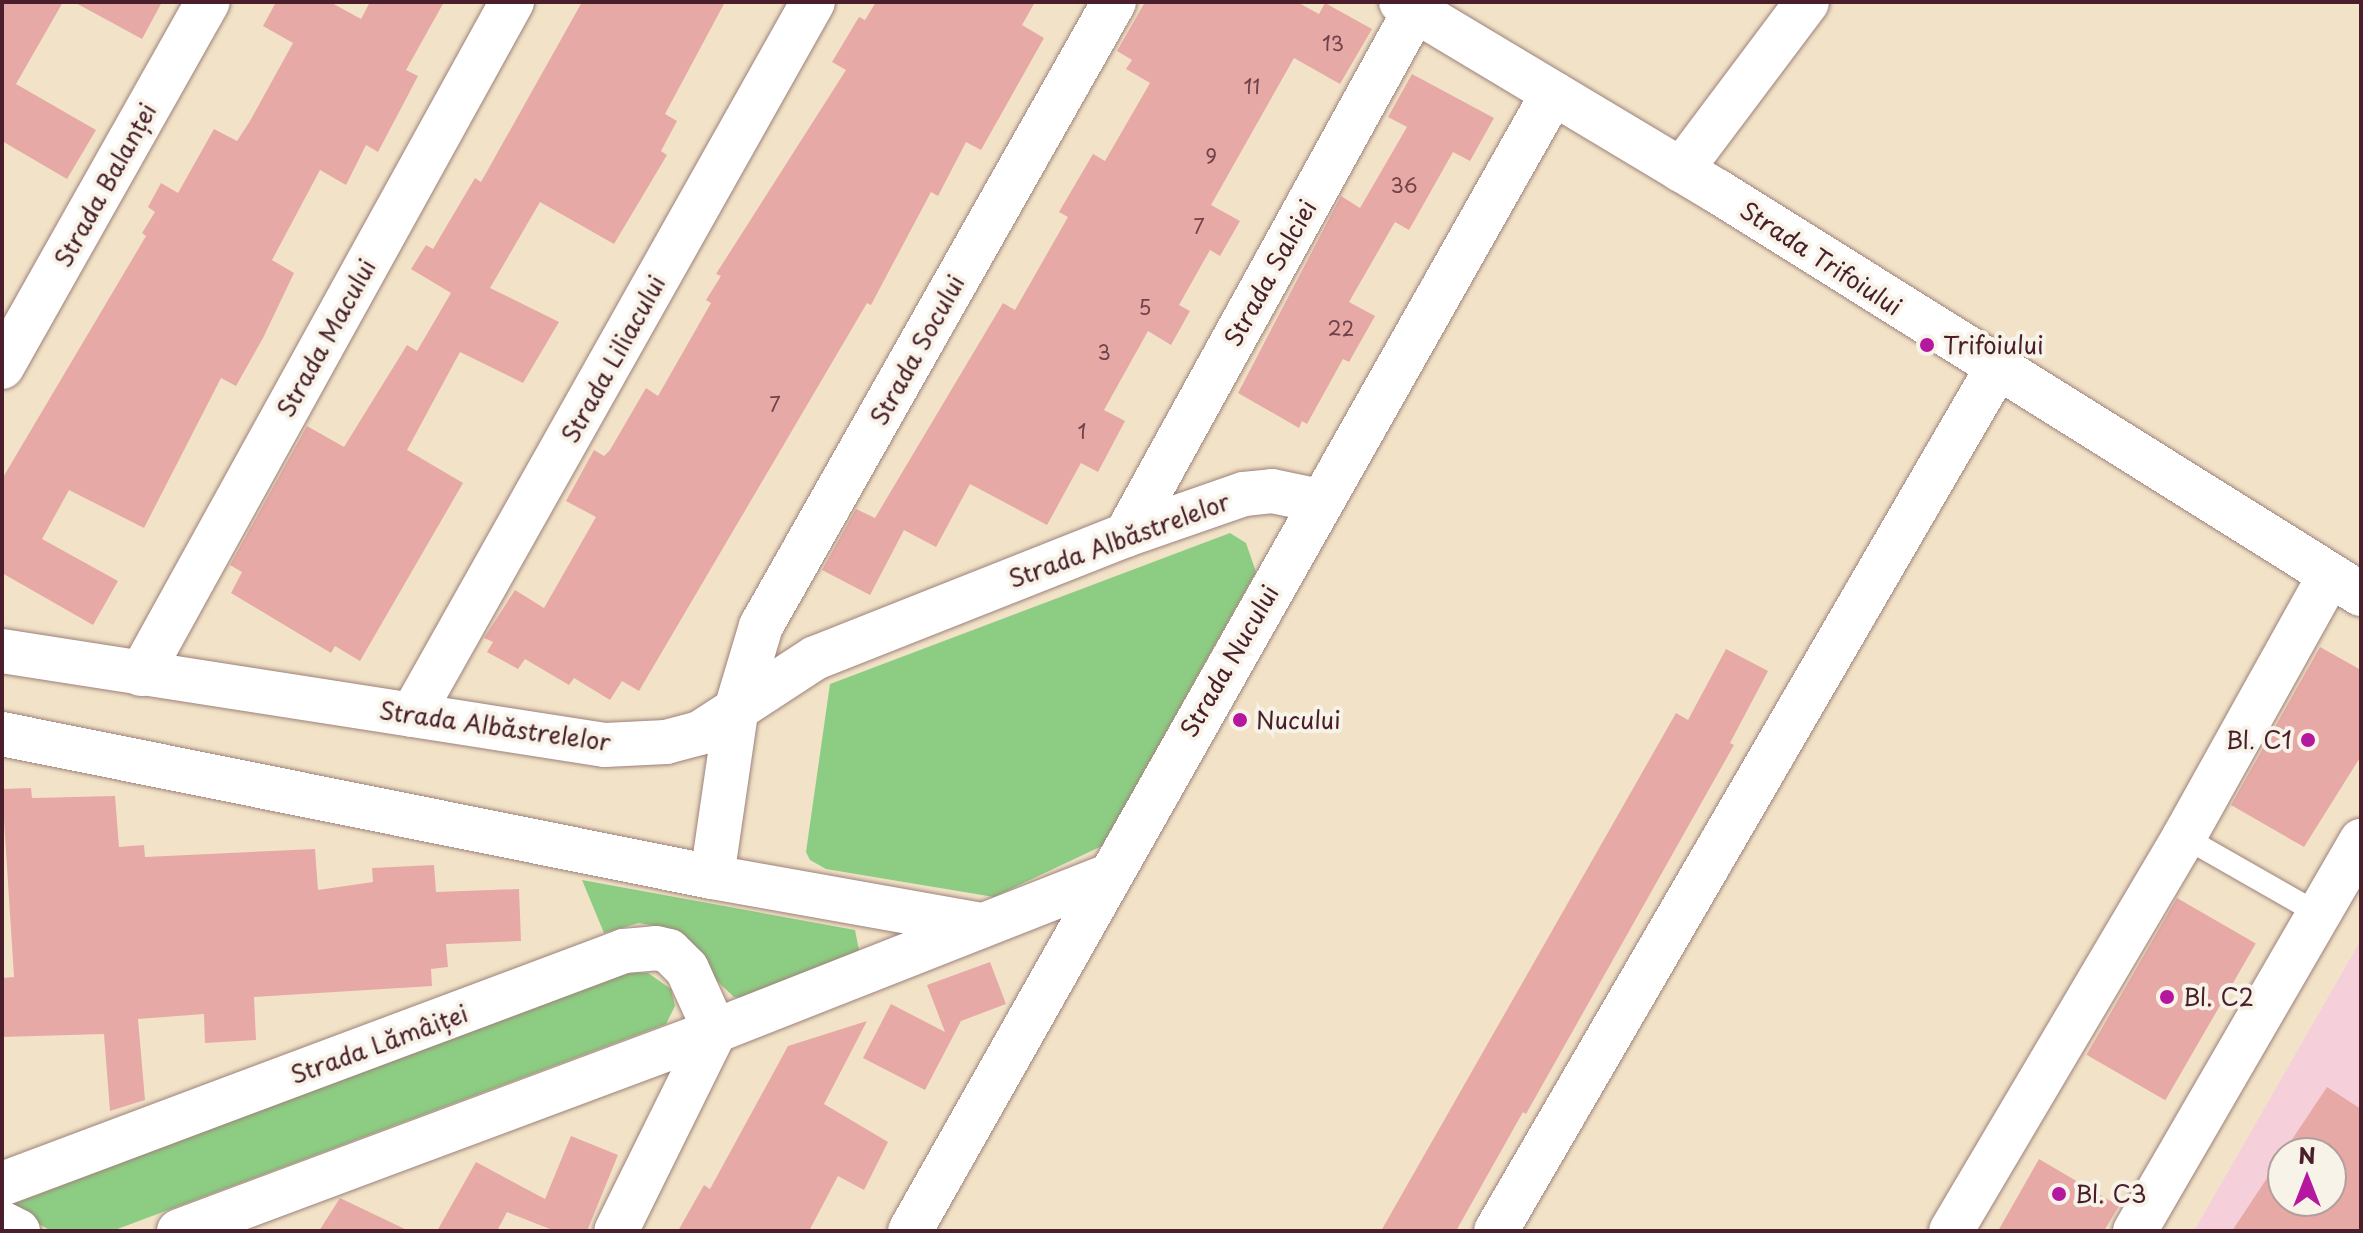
<!DOCTYPE html>
<html>
<head>
<meta charset="utf-8">
<style>
	body { margin:0 }
	#map { position:relative; width:2363px; height:1233px; overflow:hidden; background:#f2e3c8; font-family:"Playpen Sans",sans-serif }
	div>[style] { position:absolute }
	.built>* { inset:0; background:#f5cfd9 }
	.green>* { inset:0; background:#8dcc83 }
	.building>* { inset:0; background:#e7a9a6; transform-origin:0 0 }
	.roads { filter:drop-shadow(0 0 2px #9e817a) drop-shadow(0 0 2px #9e817a) }
	.lane>* { height:22px; margin:-11px; padding:0 11px; transform-origin:11px; border-radius:11px; background:#fff }
	.street>* { height:44px; margin:-22px; padding:0 22px; transform-origin:22px; border-radius:22px; background:#fff }
	.dots>* { width:22px; height:22px; translate:-50% -50%; box-sizing:border-box; border:4px solid #f7f3e8; border-radius:50% }
	span { translate:-50% -50%; white-space:nowrap; text-align:center; line-height:1.15; -webkit-text-stroke:8px #f7f3e8; paint-order:stroke }
	.number-label { font-size:20px; color:#71424a }
	.number-label span { -webkit-text-stroke-width:0 }
	.street-label { font-size:24px; color:#4a1f2b }
	.poi-label { font-size:24px; color:#4a1f2b }
	.left { translate:0 -50%; text-align:left }
	.right { translate:-100% -50%; text-align:right }
	.frame { position:absolute; inset:0; border:4px solid #4a1f2b; pointer-events:none }
	.north { position:absolute; left:2267px; top:1137px; width:80px; height:80px; box-sizing:border-box; background:#f7f3e8; border:2px solid #b29e9c; border-radius:50%; rotate:0deg; font-size:22px; font-weight:700; line-height:32px; text-align:center; color:#4a1f2b }
	.north::after { content:''; display:block; margin:auto; width:28px; height:36px; background:#b5179e; clip-path:polygon(50% 0,100% 100%,50% 72%,0 100%) }
</style>
</head>
<body>
<div id="map">
	<div class="built">
		<i style="clip-path:polygon(evenodd,2361px 940px,2361px 1231px,2194px 1231px,2361px 940px,2283px 1153px,2331px 1153px,2331px 1201px,2283px 1201px,2283px 1153px)"></i>
	</div>
	<div class="green">
		<i style="clip-path:polygon(1230px 533px,1246px 543px,1256px 572px,1102px 846px,994px 897px,826px 869px,810px 860px,806px 852px,830px 684px)"></i>
		<i style="clip-path:polygon(582px 880px,855px 930px,859px 950px,853px 958px,746px 999px,734px 997px,660px 927px,639px 923px,604px 933px)"></i>
		<i style="clip-path:polygon(623px 972px,648px 973px,671px 989px,675px 1006px,666px 1024px,112px 1231px,51px 1231px,8px 1206px)"></i>
	</div>
	<div class="building">
		<i style="clip-path:polygon(2px 2px,63px 2px,16px 84px,96px 130px,67px 179px,2px 141px)"></i>
		<i style="clip-path:polygon(74px 2px,162px 2px,142px 39px)"></i>
		<i style="clip-path:polygon(276px 2px,330px 2px,361px 19px,370px 2px,444px 2px,406px 70px,418px 76px,378px 152px,366px 145px,346px 185px,320px 170px,272px 260px,294px 273px,263px 338px,236px 386px,221px 378px,144px 528px,69px 490px,42px 539px,118px 581px,93px 625px,2px 573px,2px 479px,146px 236px,142px 233px,155px 212px,148px 207px,161px 183px,178px 193px,214px 129px,237px 141px,250px 121px,293px 43px,263px 26px)"></i>
		<i style="clip-path:polygon(582px 2px,725px 2px,665px 114px,677px 121px,661px 151px,667px 155px,614px 244px,540px 202px,490px 288px,559px 322px,523px 383px,460px 352px,407px 450px,463px 483px,360px 661px,335px 646px,331px 653px,231px 593px,242px 572px,230px 565px,307px 426px,344px 447px,407px 345px,417px 351px,451px 293px,411px 269px,426px 245px,433px 249px,475px 178px,481px 182px)"></i>
		<i style="clip-path:polygon(876px 2px,1035px 2px,1022px 25px,1044px 38px,981px 150px,966px 142px,938px 196px,931px 192px,871px 305px,867px 303px,639px 691px,622px 681px,610px 700px,574px 678px,569px 685px,525px 659px,518px 669px,487px 652px,493px 642px,484px 638px,515px 590px,544px 608px,596px 517px,566px 501px,594px 450px,604px 456px,610px 450px,646px 388px,658px 396px,711px 303px,706px 300px,721px 276px,716px 274px,846px 70px,832px 62px,859px 17px,865px 20px)"></i>
		<i style="clip-path:polygon(1145px 2px,1297px 2px,1319px 14px,1325px 3px,1372px 29px,1340px 84px,1294px 58px,1211px 205px,1240px 221px,1220px 256px,1210px 250px,1179px 305px,1190px 311px,1171px 345px,1148px 331px,1104px 410px,1125px 421px,1098px 472px,1081px 463px,1047px 525px,970px 484px,936px 547px,904px 530px,870px 595px,822px 570px,856px 509px,875px 518px,1003px 303px,1015px 310px,1068px 217px,1059px 212px,1093px 154px,1105px 161px,1150px 83px,1126px 69px,1132px 60px,1117px 51px)"></i>
		<i style="clip-path:polygon(1412px 74px,1494px 118px,1470px 161px,1453px 152px,1409px 230px,1395px 222px,1349px 302px,1375px 316px,1349px 362px,1343px 359px,1307px 424px,1302px 421px,1299px 428px,1238px 393px,1341px 196px,1360px 208px,1407px 127px,1388px 117px)"></i>
		<i style="clip-path:polygon(2320px 647px,2361px 670px,2361px 756px,2304px 847px,2231px 805px)"></i>
		<i style="clip-path:polygon(1726px 649px,1768px 671px,1730px 743px,1734px 745px,1526px 1114px,1523px 1112px,1456px 1231px,1381px 1231px,1676px 713px,1688px 720px)"></i>
		<i style="clip-path:polygon(31px 788px,32px 798px,115px 796px,119px 847px,144px 845px,145px 857px,315px 849px,318px 890px,373px 882px,372px 868px,434px 865px,436px 892px,519px 889px,521px 941px,446px 944px,448px 967px,431px 969px,432px 986px,254px 997px,256px 1040px,205px 1043px,204px 1014px,138px 1019px,145px 1100px,110px 1111px,104px 1034px,2px 1037px,2px 978px,14px 977px,2px 789px)"></i>
		<i style="left:2177px;top:898px;width:91px;height:181px;rotate:30deg"></i>
		<i style="clip-path:polygon(990px 962px,1006px 1004px,961px 1021px,925px 1090px,863px 1058px,891px 1004px,945px 1032px,927px 985px)"></i>
		<i style="clip-path:polygon(867px 1021px,824px 1104px,888px 1142px,864px 1190px,838px 1176px,809px 1231px,678px 1231px,704px 1185px,710px 1189px,788px 1046px)"></i>
		<i style="clip-path:polygon(2327px 1087px,2361px 1109px,2361px 1231px,2232px 1231px,2283px 1154px,2283px 1201px,2331px 1201px,2331px 1153px,2283px 1153px)"></i>
		<i style="clip-path:polygon(571px 1136px,618px 1155px,587px 1231px,555px 1231px,507px 1212px,497px 1231px,437px 1231px,476px 1162px,545px 1199px)"></i>
		<i style="clip-path:polygon(2039px 1159px,2119px 1206px,2104px 1231px,1998px 1231px)"></i>
		<i style="clip-path:polygon(340px 1198px,409px 1231px,319px 1231px)"></i>
	</div>
	<div class="roads">
		<div class="lane">
			<i style="left:2184px;top:837px;width:155px;rotate:29.7deg"></i>
		</div>
		<div class="street">
			<i style="left:1401px;top:2px;width:368px;rotate:30.9deg"></i>
			<i style="left:1717px;top:191px;width:760px;rotate:32.04deg"></i>
			<i style="left:1681px;top:170px;width:210px;rotate:-53.1deg"></i>
			<i style="left:2px;top:367px;width:419px;rotate:-60.6deg"></i>
			<i style="left:1126px;top:535px;width:599px;rotate:-61.17deg"></i>
			<i style="left:2px;top:651px;width:610px;rotate:8.86deg"></i>
			<i style="left:605px;top:745px;width:61px;rotate:-2.8deg"></i>
			<i style="left:666px;top:742px;width:35px;rotate:-15deg"></i>
			<i style="left:700px;top:733px;width:137px;rotate:-33.1deg"></i>
			<i style="left:815px;top:658px;width:334px;rotate:-21.6deg"></i>
			<i style="left:1126px;top:535px;width:125px;rotate:-19.2deg"></i>
			<i style="left:1244px;top:494px;width:28px;rotate:-6deg"></i>
			<i style="left:1272px;top:491px;width:49px;rotate:11.8deg"></i>
			<i style="left:141px;top:674px;width:768px;rotate:-61.1deg"></i>
			<i style="left:412px;top:715px;width:818px;rotate:-60.65deg"></i>
			<i style="left:2px;top:734px;width:724px;rotate:11.39deg"></i>
			<i style="left:712px;top:877px;width:274px;rotate:10.1deg"></i>
			<i style="left:712px;top:877px;width:173px;rotate:-81.7deg"></i>
			<i style="left:737px;top:706px;width:84px;rotate:-73.3deg"></i>
			<i style="left:761px;top:626px;width:717px;rotate:-60.5deg"></i>
			<i style="left:2px;top:1184px;width:664px;rotate:-20.54deg"></i>
			<i style="left:624px;top:951px;width:32px;rotate:-5deg"></i>
			<i style="left:656px;top:948px;width:13px;rotate:13deg"></i>
			<i style="left:669px;top:951px;width:25px;rotate:45deg"></i>
			<i style="left:687px;top:969px;width:68px;rotate:65.7deg"></i>
			<i style="left:715px;top:1031px;width:223px;rotate:116.3deg"></i>
			<i style="left:2px;top:1223px;width:18px;rotate:27deg"></i>
			<i style="left:179px;top:1231px;width:572px;rotate:-20.46deg"></i>
			<i style="left:715px;top:1031px;width:420px;rotate:-21.5deg"></i>
			<i style="left:910px;top:1231px;width:1307px;rotate:-60.53deg"></i>
			<i style="left:1496px;top:1231px;width:996px;rotate:-59.86deg"></i>
			<i style="left:1951px;top:1231px;width:458px;rotate:-59.4deg"></i>
			<i style="left:2184px;top:837px;width:300px;rotate:-60.9deg"></i>
			<i style="left:2135px;top:1231px;width:451px;rotate:-59.9deg"></i>
		</div>
	</div>
	<div class="dots">
		<i style="left:1927px;top:345px;background:#b5179e"></i>
		<i style="left:1240px;top:720px;background:#b5179e"></i>
		<i style="left:2308px;top:740px;background:#b5179e"></i>
		<i style="left:2167px;top:997px;background:#b5179e"></i>
		<i style="left:2059px;top:1194px;background:#b5179e"></i>
	</div>
	<div class="number-label">
		<span style="left:1333px;top:43px">13</span>
		<span style="left:1252px;top:86px">11</span>
		<span style="left:1211px;top:156px">9</span>
		<span style="left:1404px;top:185px">36</span>
		<span style="left:1199px;top:226px">7</span>
		<span style="left:1145px;top:307px">5</span>
		<span style="left:1341px;top:328px">22</span>
		<span style="left:1104px;top:352px">3</span>
		<span style="left:775px;top:404px">7</span>
		<span style="left:1082px;top:431px">1</span>
	</div>
	<div class="street-label">
		<span style="left:105px;top:185px;rotate:-61deg">Strada Balanței</span>
		<span style="left:1821px;top:258px;rotate:33deg">Strada Trifoiului</span>
		<span style="left:1270px;top:273px;rotate:-61deg">Strada Salciei</span>
		<span style="left:326px;top:338px;rotate:-61deg">Strada Macului</span>
		<span style="left:917px;top:350px;rotate:-61deg">Strada Socului</span>
		<span style="left:613px;top:359px;rotate:-61deg">Strada Liliacului</span>
		<span style="left:1119px;top:540px;rotate:-20deg">Strada Albăstrelelor</span>
		<span style="left:1229px;top:661px;rotate:-60deg">Strada Nucului</span>
		<span style="left:495px;top:726px;rotate:8deg">Strada Albăstrelelor</span>
		<span style="left:379px;top:1044px;rotate:-20deg">Strada Lămâiței</span>
	</div>
	<div class="poi-label">
		<span class="left" style="left:1943px;top:345px">Trifoiului</span>
		<span class="left" style="left:1256px;top:720px">Nucului</span>
		<span class="right" style="left:2292px;top:740px">Bl. C1</span>
		<span class="left" style="left:2183px;top:997px">Bl. C2</span>
		<span class="left" style="left:2075px;top:1194px">Bl. C3</span>
	</div>
	<div class="frame"></div>
	<div class="north">N</div>
</div>
</body>
</html>
